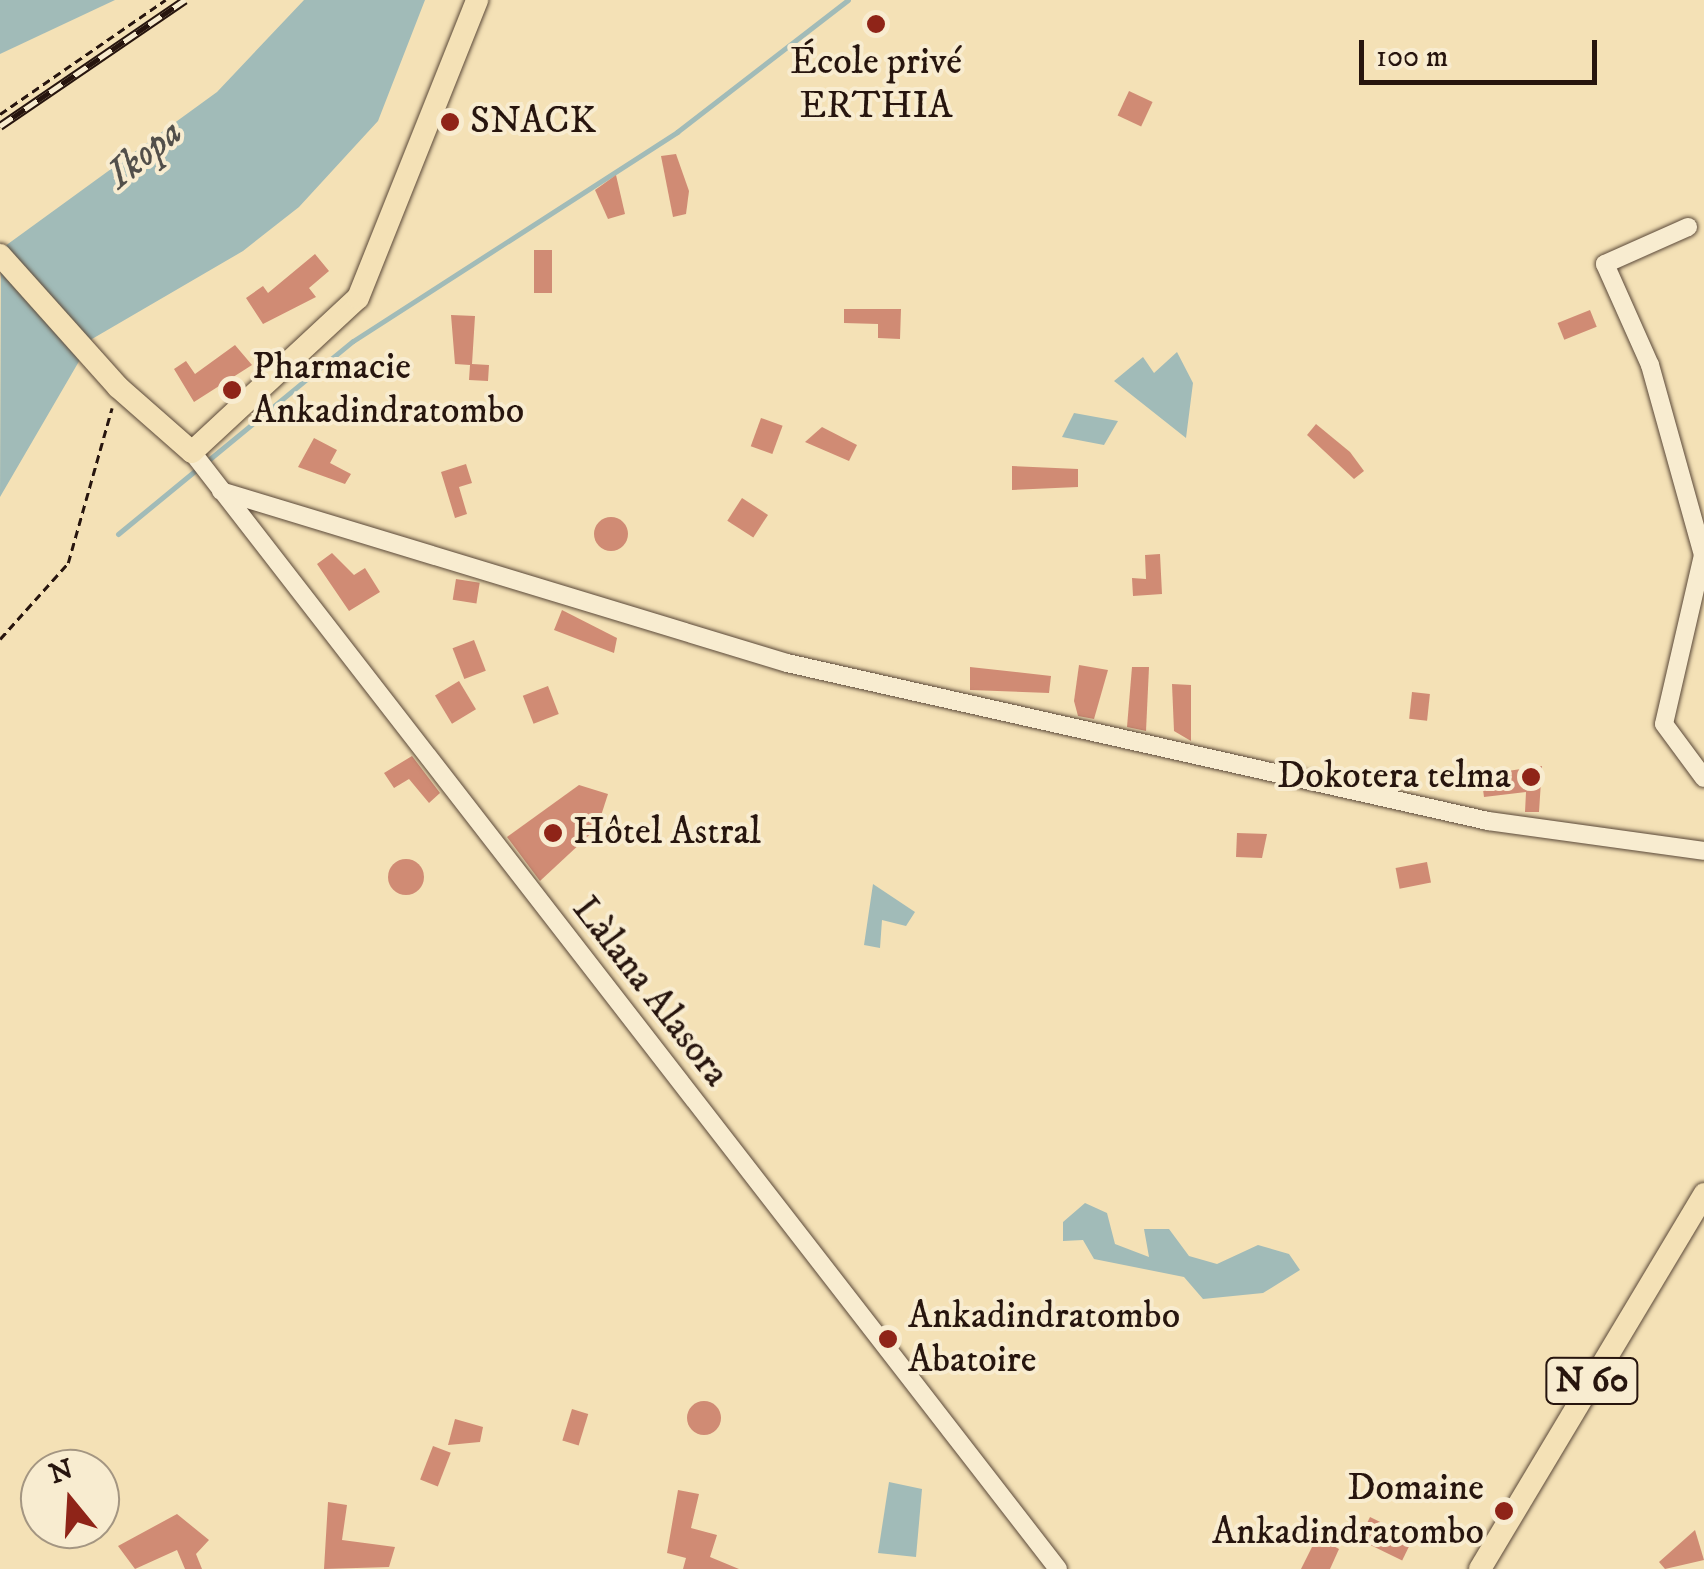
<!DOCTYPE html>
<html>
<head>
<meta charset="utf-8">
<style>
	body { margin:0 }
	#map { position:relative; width:1704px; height:1569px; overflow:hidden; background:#f4e1b6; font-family:"IM FELL DW Pica",serif }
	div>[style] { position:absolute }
	.water>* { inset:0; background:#a1bbb8 }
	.stream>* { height:5px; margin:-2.5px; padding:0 2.5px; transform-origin:2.5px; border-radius:2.5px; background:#a1bbb8 }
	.building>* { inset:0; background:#d08b74; transform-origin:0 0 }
	.round { border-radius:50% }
	.path>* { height:2.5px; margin-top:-1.25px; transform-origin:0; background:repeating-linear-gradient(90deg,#27150e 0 8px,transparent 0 13px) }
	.roads { filter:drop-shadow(0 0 2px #5a4838) drop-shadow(0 0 2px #5a4838) }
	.minor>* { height:18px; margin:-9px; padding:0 9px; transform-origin:9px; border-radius:9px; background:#f8ecd0 }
	.major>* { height:22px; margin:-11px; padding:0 11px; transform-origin:11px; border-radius:11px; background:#f4e1b6 }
	.rail>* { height:9px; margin-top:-4.5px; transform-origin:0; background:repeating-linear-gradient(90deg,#f8ecd0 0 15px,#27150e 0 30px); box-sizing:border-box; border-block:2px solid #27150e }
	.dots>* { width:28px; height:28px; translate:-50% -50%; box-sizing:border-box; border:5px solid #f8ecd0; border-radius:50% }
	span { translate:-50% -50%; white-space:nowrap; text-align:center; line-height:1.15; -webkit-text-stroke:8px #f8ecd0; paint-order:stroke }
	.shield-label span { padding:2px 8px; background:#f8ecd0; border:2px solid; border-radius:8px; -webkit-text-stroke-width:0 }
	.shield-label { font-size:35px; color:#27150e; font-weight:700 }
	.poi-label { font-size:38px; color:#27150e }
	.left { translate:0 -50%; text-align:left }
	.right { translate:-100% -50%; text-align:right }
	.street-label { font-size:38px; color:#27150e }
	.water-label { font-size:40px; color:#524f4a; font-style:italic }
	.north { position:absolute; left:20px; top:1449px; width:100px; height:100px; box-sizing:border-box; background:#f8ecd0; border:2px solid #a49682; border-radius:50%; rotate:342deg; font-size:28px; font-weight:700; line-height:40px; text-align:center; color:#27150e }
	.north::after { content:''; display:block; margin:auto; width:35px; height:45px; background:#8f2418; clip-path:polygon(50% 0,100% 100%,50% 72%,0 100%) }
	.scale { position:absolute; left:1359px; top:40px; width:238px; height:45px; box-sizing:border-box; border:5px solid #27150e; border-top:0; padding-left:12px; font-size:30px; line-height:35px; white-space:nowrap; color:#27150e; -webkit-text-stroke:8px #f8ecd0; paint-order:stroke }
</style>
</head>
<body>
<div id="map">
	<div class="water">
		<i style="clip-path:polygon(0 0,115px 0,0 54px)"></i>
		<i style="clip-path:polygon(304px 0,425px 0,378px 121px,299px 207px,243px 251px,92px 339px,0 497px,1px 249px,217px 92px)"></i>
		<i style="clip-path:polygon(1177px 352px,1193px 383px,1186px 438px,1114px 381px,1143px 357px,1154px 373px)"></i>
		<i style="clip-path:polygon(1074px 413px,1118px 421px,1104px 445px,1062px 437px)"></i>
		<i style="clip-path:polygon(873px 884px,915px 912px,906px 926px,882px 920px,880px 948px,864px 945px)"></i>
		<i style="clip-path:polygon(1085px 1203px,1107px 1213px,1115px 1244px,1149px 1257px,1144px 1229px,1169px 1229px,1189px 1256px,1217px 1264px,1258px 1245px,1289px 1254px,1300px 1270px,1263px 1293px,1203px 1299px,1184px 1277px,1094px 1259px,1083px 1240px,1063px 1241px,1063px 1222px)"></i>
		<i style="clip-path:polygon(889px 1482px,922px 1489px,916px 1557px,878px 1553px)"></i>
	</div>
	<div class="stream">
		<i style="left:206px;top:462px;width:190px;rotate:-39.5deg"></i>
		<i style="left:353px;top:341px;width:386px;rotate:-32.8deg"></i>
		<i style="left:677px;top:132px;width:216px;rotate:-37.7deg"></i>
		<i style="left:118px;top:534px;width:102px;rotate:-39.4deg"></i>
	</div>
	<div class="building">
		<i style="left:1129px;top:91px;width:26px;height:27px;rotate:25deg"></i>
		<i style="clip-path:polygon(676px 154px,689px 191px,686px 214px,673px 217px,661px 156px)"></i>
		<i style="clip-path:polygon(616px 175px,625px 214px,608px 219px,595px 190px)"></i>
		<i style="left:534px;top:250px;width:18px;height:43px"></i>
		<i style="clip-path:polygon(315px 254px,329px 271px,309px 288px,316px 297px,263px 324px,246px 298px,263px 286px,268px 293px)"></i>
		<i style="clip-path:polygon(844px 309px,901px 309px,900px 339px,878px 338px,878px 324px,844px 323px)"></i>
		<i style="left:1590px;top:310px;width:18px;height:35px;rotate:68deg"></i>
		<i style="clip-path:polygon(451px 315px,475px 316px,472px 364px,489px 365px,488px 381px,469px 380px,470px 365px,455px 364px)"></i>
		<i style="clip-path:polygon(235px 345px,252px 365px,194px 402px,174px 369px,186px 361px,195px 374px)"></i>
		<i style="left:761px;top:418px;width:23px;height:30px;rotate:20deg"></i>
		<i style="clip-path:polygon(1316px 424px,1350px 452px,1364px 471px,1354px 479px,1307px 435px)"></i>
		<i style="clip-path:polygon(822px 427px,857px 445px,849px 461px,805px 442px)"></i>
		<i style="clip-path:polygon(314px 438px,337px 450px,330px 463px,351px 474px,345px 484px,298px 467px)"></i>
		<i style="clip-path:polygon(466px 464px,472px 483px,459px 487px,467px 514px,455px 518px,441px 472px)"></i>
		<i style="clip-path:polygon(1012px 466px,1078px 469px,1078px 487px,1012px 490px)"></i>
		<i style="left:742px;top:498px;width:31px;height:27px;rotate:33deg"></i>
		<i class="round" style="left:594px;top:517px;width:34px;height:34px"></i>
		<i style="clip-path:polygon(332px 553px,354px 575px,365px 568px,380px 592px,349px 611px,317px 564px)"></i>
		<i style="clip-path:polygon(1160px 554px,1162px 594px,1133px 596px,1132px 578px,1146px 579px,1145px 555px)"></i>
		<i style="left:456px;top:579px;width:24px;height:21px;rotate:9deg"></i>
		<i style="clip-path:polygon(562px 610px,617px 638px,614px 653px,554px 630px)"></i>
		<i style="left:474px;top:640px;width:33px;height:23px;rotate:69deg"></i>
		<i style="clip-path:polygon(1079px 665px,1108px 670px,1094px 719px,1078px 716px,1074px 701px)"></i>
		<i style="clip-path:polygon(970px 667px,1051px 676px,1049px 693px,970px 690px)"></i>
		<i style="clip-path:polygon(1132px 667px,1149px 667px,1146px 731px,1127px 727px)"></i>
		<i style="left:459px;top:681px;width:33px;height:28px;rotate:59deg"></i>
		<i style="clip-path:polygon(1172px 684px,1191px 685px,1191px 741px,1174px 731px)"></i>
		<i style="left:548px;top:686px;width:30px;height:27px;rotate:69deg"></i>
		<i style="left:1412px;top:692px;width:18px;height:27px;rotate:6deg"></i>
		<i style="clip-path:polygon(412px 756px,440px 793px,429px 803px,409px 779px,394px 788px,384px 773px)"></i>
		<i style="clip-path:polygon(1542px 766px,1539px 812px,1525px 812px,1526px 792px,1484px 797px,1481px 775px)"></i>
		<i style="clip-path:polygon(579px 785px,608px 794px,597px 828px,540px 881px,507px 837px)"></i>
		<i style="clip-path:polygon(1237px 833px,1267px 834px,1262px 858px,1236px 857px)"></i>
		<i class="round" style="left:388px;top:859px;width:36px;height:36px"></i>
		<i style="left:1427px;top:862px;width:21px;height:32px;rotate:79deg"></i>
		<i class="round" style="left:687px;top:1401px;width:34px;height:34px"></i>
		<i style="left:572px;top:1409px;width:17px;height:33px;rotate:17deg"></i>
		<i style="clip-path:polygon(455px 1419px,483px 1427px,480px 1442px,448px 1445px)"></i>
		<i style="left:433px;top:1446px;width:19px;height:36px;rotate:21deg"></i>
		<i style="clip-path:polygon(678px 1490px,699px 1494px,691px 1528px,717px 1535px,710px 1557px,739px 1569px,683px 1569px,686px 1558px,667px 1553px)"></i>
		<i style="clip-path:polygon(328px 1502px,347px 1505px,342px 1540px,395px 1547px,389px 1567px,324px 1569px)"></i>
		<i style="clip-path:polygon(177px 1514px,209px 1540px,196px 1554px,202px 1569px,185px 1569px,177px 1550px,135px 1569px,118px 1546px)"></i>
		<i style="left:1370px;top:1517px;width:48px;height:25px;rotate:26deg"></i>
		<i style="clip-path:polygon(1695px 1530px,1704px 1560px,1665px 1569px,1659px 1562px)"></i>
		<i style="clip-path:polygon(1317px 1537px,1339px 1549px,1330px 1569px,1301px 1569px)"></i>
	</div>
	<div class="path">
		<i style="left:0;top:114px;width:201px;rotate:-34.6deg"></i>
		<i style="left:0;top:639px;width:102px;rotate:-48.2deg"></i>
		<i style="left:68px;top:563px;width:161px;rotate:-74.2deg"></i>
	</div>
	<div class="roads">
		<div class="minor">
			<i style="left:1688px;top:227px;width:91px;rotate:156deg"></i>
			<i style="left:1605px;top:264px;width:111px;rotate:66deg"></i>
			<i style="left:1650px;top:365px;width:197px;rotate:74.4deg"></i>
			<i style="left:1703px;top:555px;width:173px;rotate:103deg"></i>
			<i style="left:1664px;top:724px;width:67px;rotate:53.5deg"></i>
			<i style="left:192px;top:452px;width:1413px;rotate:52.21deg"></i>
			<i style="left:221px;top:491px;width:592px;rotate:16.9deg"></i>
			<i style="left:787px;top:663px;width:719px;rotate:12.7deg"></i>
			<i style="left:1488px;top:821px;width:218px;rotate:7.9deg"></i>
		</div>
		<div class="major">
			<i style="left:0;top:255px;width:177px;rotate:48.2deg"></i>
			<i style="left:118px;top:387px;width:98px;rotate:41.3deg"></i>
			<i style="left:192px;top:452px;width:226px;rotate:-42.9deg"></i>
			<i style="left:358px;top:298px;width:321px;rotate:-68.2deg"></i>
			<i style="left:1480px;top:1569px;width:437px;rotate:-59.1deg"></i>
		</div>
	</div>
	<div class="rail">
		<i style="left:0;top:126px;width:224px;rotate:-34.3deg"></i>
	</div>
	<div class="dots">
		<i style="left:876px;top:24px;background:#8f2418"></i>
		<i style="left:450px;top:122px;background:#8f2418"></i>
		<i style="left:232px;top:390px;background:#8f2418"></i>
		<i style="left:1531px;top:777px;background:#8f2418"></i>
		<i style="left:553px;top:833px;background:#8f2418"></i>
		<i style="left:888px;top:1339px;background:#8f2418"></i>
		<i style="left:1504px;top:1511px;background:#8f2418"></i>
	</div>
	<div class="shield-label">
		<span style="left:1592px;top:1381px">N 60</span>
	</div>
	<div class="poi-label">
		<span style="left:876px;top:85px">École privé<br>ERTHIA</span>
		<span class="left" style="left:470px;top:122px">SNACK</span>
		<span class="left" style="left:252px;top:390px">Pharmacie<br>Ankadindratombo</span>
		<span class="right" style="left:1511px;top:777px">Dokotera telma</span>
		<span class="left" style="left:573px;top:833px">Hôtel Astral</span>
		<span class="left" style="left:908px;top:1339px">Ankadindratombo<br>Abatoire</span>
		<span class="right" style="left:1484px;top:1511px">Domaine<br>Ankadindratombo</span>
	</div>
	<div class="street-label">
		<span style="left:650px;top:992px;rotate:52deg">Làlana Alasora</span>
	</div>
	<div class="water-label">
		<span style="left:145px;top:154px;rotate:-39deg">Ikopa</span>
	</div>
	<div class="north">N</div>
	<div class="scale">100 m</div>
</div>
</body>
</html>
